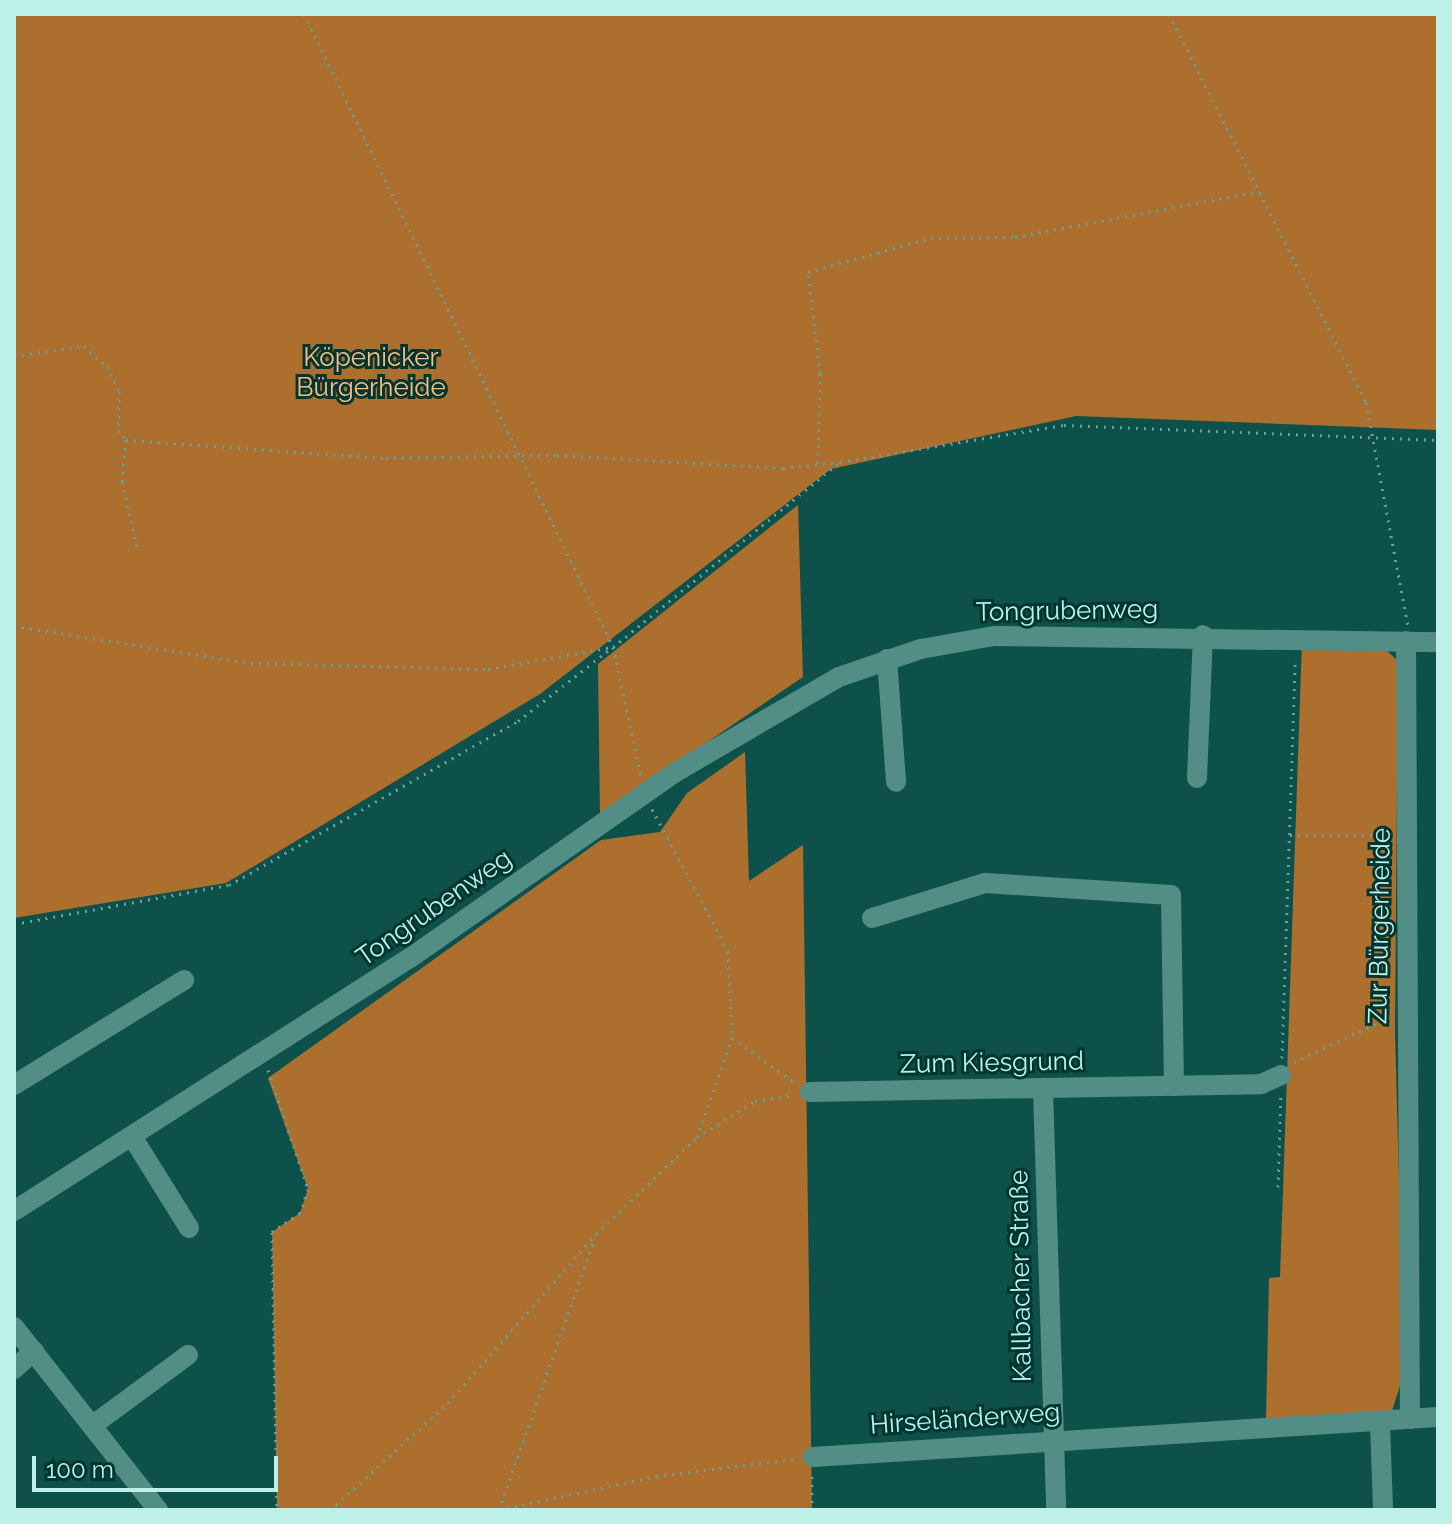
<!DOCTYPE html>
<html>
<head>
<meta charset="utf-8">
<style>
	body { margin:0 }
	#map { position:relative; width:1452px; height:1524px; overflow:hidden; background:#0e514b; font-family:Raleway,sans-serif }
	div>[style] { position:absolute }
	.forest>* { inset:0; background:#ac6f2d }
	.path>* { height:3px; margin-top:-1.5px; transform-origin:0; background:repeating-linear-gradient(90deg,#66a19b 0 2px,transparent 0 8px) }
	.minor>* { height:20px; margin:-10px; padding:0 10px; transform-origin:10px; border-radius:10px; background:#538e86 }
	span { translate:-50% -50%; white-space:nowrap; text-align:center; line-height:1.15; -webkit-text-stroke:6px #003530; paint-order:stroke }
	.park-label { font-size:26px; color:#f9bd83 }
	.street-label { font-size:26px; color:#bdf0e9 }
	.frame { position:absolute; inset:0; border:16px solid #bdf0e9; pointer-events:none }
	.scale { position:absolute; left:32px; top:1456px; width:246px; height:36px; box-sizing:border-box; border:4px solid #bdf0e9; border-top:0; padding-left:10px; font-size:24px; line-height:28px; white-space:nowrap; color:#bdf0e9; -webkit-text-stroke:6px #003530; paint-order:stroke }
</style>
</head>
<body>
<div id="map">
	<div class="forest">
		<i style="clip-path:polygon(14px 14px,1438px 14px,1438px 430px,1076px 416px,831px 469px,540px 694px,226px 883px,14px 918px)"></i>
		<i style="clip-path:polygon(798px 505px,803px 677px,600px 815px,598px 664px)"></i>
		<i style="clip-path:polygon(1302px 641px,1386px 650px,1398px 661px,1395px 1031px,1404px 1373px,1392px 1411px,1266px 1419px,1269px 1278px,1280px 1277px)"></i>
		<i style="clip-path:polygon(745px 752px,749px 881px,803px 845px,812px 1510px,277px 1510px,272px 1232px,300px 1213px,308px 1189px,268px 1078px,601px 840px,660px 832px,687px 793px)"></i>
	</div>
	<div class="path">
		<i style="left:304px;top:14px;width:704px;rotate:63.98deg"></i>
		<i style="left:613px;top:647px;width:132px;rotate:77.8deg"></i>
		<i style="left:1169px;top:14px;width:435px;rotate:63.1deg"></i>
		<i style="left:1366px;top:402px;width:228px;rotate:79.4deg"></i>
		<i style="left:14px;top:356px;width:71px;rotate:-8.1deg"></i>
		<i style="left:84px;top:346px;width:31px;rotate:42deg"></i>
		<i style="left:107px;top:367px;width:27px;rotate:63deg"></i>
		<i style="left:119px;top:391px;width:39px;rotate:91deg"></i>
		<i style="left:118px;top:430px;width:13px;rotate:51deg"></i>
		<i style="left:126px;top:440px;width:261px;rotate:4deg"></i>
		<i style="left:386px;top:458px;width:171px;rotate:-1deg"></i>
		<i style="left:557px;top:455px;width:226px;rotate:3.3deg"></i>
		<i style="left:783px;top:468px;width:57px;rotate:-6deg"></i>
		<i style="left:126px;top:440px;width:42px;rotate:95.4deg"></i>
		<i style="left:122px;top:482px;width:71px;rotate:76.9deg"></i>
		<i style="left:818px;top:463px;width:90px;rotate:-88.7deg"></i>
		<i style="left:820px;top:373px;width:102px;rotate:-96.8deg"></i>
		<i style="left:808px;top:272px;width:128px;rotate:-15.5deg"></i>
		<i style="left:931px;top:238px;width:84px;rotate:-0.7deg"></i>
		<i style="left:1015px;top:237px;width:249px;rotate:-10.6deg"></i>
		<i style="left:14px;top:626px;width:240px;rotate:8.9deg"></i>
		<i style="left:251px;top:663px;width:237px;rotate:1.5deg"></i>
		<i style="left:488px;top:669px;width:127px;rotate:-10deg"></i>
		<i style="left:613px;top:647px;width:293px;rotate:-39.2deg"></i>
		<i style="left:840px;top:462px;width:227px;rotate:-9.4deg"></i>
		<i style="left:1064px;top:425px;width:374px;rotate:2.3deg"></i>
		<i style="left:652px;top:809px;width:161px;rotate:61.8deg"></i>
		<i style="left:728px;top:951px;width:87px;rotate:87.4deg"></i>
		<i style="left:732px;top:1038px;width:76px;rotate:35.4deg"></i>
		<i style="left:1290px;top:835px;width:98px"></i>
		<i style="left:14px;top:924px;width:219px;rotate:-10.3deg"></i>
		<i style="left:229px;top:885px;width:332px;rotate:-29.6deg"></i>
		<i style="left:518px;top:721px;width:117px;rotate:-38deg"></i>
		<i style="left:1282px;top:1058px;width:400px;rotate:-88.1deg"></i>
		<i style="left:1294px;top:1062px;width:108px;rotate:-25.1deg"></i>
		<i style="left:268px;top:1070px;width:126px;rotate:71.4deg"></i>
		<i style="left:308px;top:1189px;width:25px;rotate:108deg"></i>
		<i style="left:300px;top:1213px;width:34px;rotate:146deg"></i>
		<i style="left:272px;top:1232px;width:278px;rotate:89deg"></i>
		<i style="left:697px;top:1137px;width:68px;rotate:-31.8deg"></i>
		<i style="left:755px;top:1101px;width:36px;rotate:-9deg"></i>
		<i style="left:1278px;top:1187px;width:93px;rotate:-88.2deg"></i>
		<i style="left:330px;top:1510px;width:159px;rotate:-42.2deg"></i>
		<i style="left:448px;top:1403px;width:225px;rotate:-48.8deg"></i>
		<i style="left:596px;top:1234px;width:140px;rotate:-43.8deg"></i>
		<i style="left:697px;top:1137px;width:105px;rotate:-70.5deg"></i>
		<i style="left:499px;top:1510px;width:161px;rotate:-12.2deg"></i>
		<i style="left:656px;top:1476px;width:140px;rotate:-7deg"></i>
		<i style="left:499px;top:1510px;width:288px;rotate:-70.6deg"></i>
		<i style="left:812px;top:1510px;width:35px;rotate:-90deg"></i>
	</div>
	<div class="minor">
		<i style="left:1406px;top:641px;width:778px;rotate:89.71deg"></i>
		<i style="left:887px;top:659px;width:123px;rotate:85.8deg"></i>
		<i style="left:1197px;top:778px;width:143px;rotate:-87.6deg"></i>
		<i style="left:872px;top:918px;width:118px;rotate:-17.2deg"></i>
		<i style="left:985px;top:883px;width:186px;rotate:3.7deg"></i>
		<i style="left:1171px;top:895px;width:191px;rotate:89.1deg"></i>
		<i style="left:14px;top:1085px;width:200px;rotate:-31.7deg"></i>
		<i style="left:1043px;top:1089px;width:421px;rotate:88.2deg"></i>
		<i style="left:810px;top:1092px;width:451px;rotate:-1deg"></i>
		<i style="left:1261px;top:1084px;width:22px;rotate:-24deg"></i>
		<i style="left:133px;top:1138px;width:106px;rotate:58.1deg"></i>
		<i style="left:14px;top:1211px;width:470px;rotate:-32.6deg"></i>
		<i style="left:410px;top:958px;width:322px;rotate:-35deg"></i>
		<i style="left:674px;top:773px;width:191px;rotate:-30.2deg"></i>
		<i style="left:839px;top:677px;width:87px;rotate:-18.9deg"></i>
		<i style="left:921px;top:649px;width:74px;rotate:-10.1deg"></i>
		<i style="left:994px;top:636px;width:444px;rotate:0.8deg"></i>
		<i style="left:14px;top:1327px;width:233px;rotate:51.8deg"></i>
		<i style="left:14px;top:1369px;width:27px;rotate:-42deg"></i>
		<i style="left:1380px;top:1423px;width:87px;rotate:88deg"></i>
		<i style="left:93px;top:1425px;width:118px;rotate:-36.4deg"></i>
		<i style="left:813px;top:1457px;width:626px;rotate:-3.66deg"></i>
	</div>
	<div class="park-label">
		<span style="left:371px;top:373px">Köpenicker<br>Bürgerheide</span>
	</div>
	<div class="street-label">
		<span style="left:1067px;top:611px;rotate:-1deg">Tongrubenweg</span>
		<span style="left:434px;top:908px;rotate:-35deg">Tongrubenweg</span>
		<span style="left:1380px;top:926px;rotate:-89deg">Zur Bürgerheide</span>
		<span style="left:992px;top:1063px;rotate:-1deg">Zum Kiesgrund</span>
		<span style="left:1021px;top:1276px;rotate:-91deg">Kallbacher Straße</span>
		<span style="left:965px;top:1419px;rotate:-4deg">Hirseländerweg</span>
	</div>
	<div class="frame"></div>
	<div class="scale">100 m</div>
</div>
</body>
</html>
